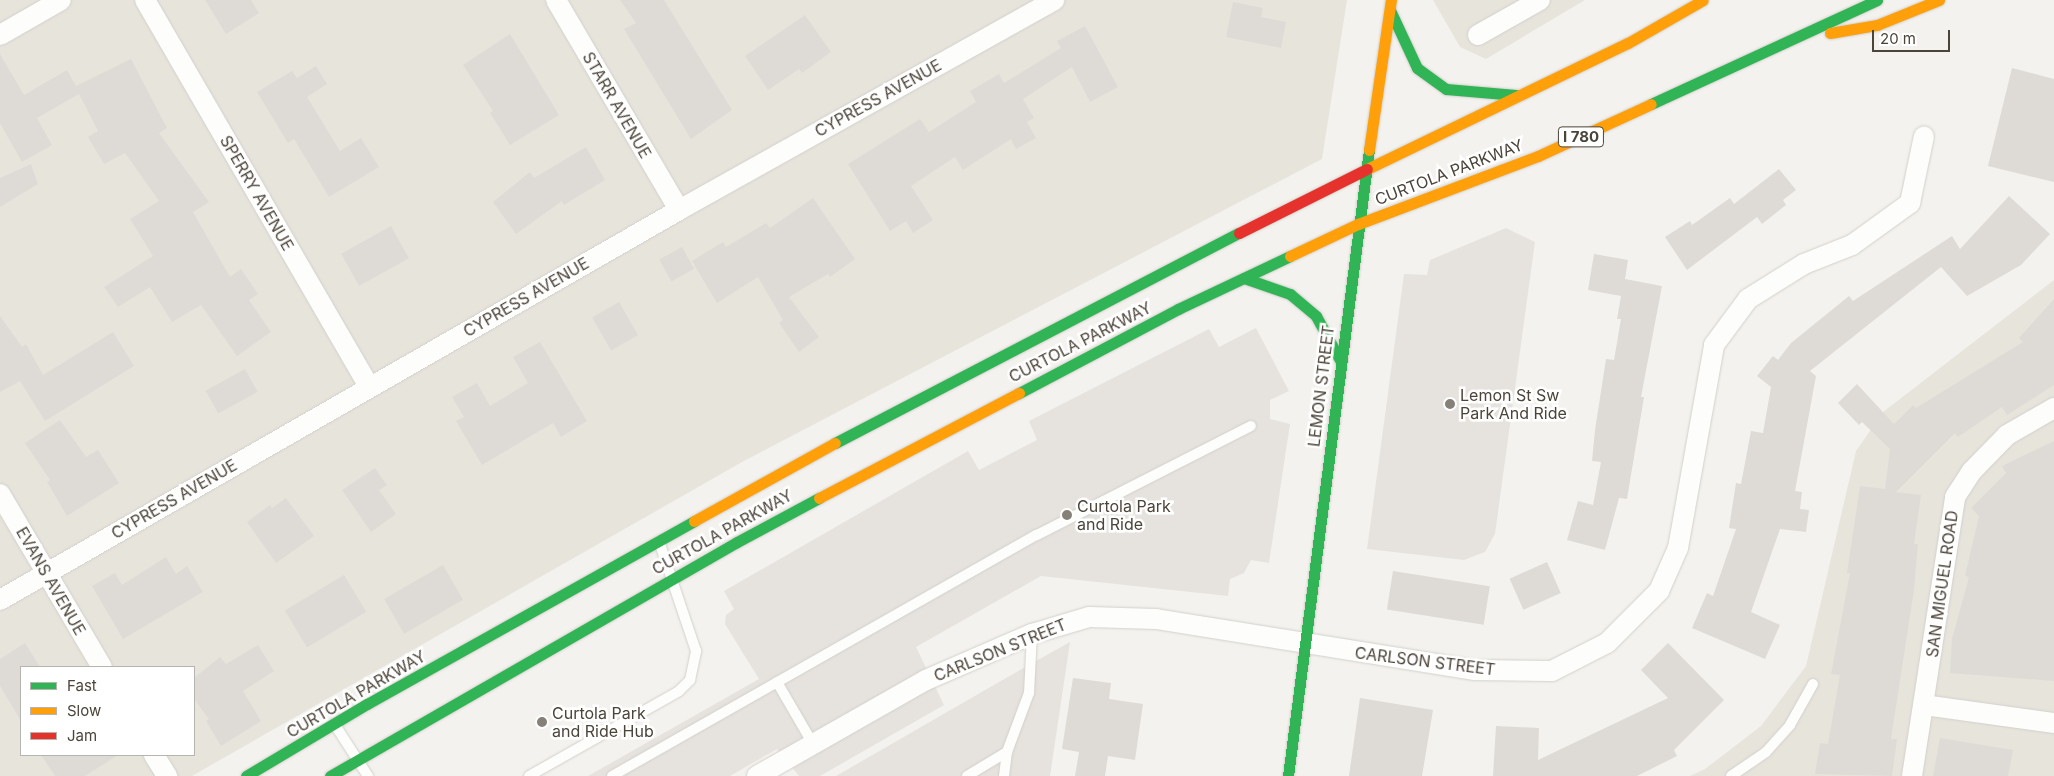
<!DOCTYPE html>
<html>
<head>
<meta charset="utf-8">
<style>
	body { margin:0 }
	#map { position:relative; width:2054px; height:776px; overflow:hidden; background:#f4f2ee; font-family:Inter,sans-serif }
	div>[style] { position:absolute }
	.residential>* { inset:0; background:#e7e4dc }
	.industrial>* { inset:0; background:#e6e2de }
	.parking>* { inset:0; background:#e6e3df }
	.building>* { inset:0; background:#dedbd6; transform-origin:0 0 }
	.roads { filter:drop-shadow(0 0 1px #d2d0cb) drop-shadow(0 0 1px #d2d0cb) }
	.lane>* { height:10px; margin:-5px; padding:0 5px; transform-origin:5px; border-radius:5px; background:#fdfdfc }
	.street>* { height:20px; margin:-10px; padding:0 10px; transform-origin:10px; border-radius:10px; background:#fdfdfc }
	.fast>* { height:11px; margin:-5.5px; padding:0 5.5px; transform-origin:5.5px; border-radius:5.5px; background:#30b455 }
	.slow>* { height:11px; margin:-5.5px; padding:0 5.5px; transform-origin:5.5px; border-radius:5.5px; background:#ff9f0a }
	.jam>* { height:11px; margin:-5.5px; padding:0 5.5px; transform-origin:5.5px; border-radius:5.5px; background:#e5322d }
	.dots>* { width:14px; height:14px; translate:-50% -50%; box-sizing:border-box; border:2px solid #fff; border-radius:50% }
	span { translate:-50% -50%; white-space:nowrap; text-align:center; line-height:1.15; -webkit-text-stroke:5px #fff; paint-order:stroke }
	.shield-label span { padding:1px 4px; background:#fff; border:1px solid; border-radius:4px; -webkit-text-stroke-width:0 }
	.shield-label { font-size:15px; color:#4b4439; font-weight:700 }
	.street-label { font-size:16px; color:#4b4439 }
	.poi-label { font-size:16px; color:#4b4439 }
	.left { translate:0 -50%; text-align:left }
	.legend { position:absolute; left:20px; top:666px; width:175px; height:90px; box-sizing:border-box; background:#fff; border:1px solid #b7b4b0; margin:0; padding:6px 9px; list-style:none; font-size:15px; color:#4b4439 }
	.legend li { display:flex; align-items:center; gap:10px; height:25px }
	.legend b { width:25px; border:1px solid #b7b4b0 }
	.scale { position:absolute; left:1872px; top:30px; width:78px; height:22px; box-sizing:border-box; border:2px solid #4b4439; border-top:0; padding-left:6px; font-size:15px; line-height:18px; white-space:nowrap; color:#4b4439; -webkit-text-stroke:4px #fff; paint-order:stroke }
</style>
</head>
<body>
<div id="map">
	<div class="residential">
		<i style="clip-path:polygon(evenodd,0 0,1347px 0,1322px 159px,742px 462px,192px 776px,0 776px,0 0,21px 667px,194px 667px,194px 755px,21px 755px,21px 667px)"></i>
		<i style="clip-path:polygon(1433px 0,1585px 0,1486px 59px,1460px 47px)"></i>
		<i style="clip-path:polygon(2054px 280px,2054px 776px,1690px 776px,1705px 769px,1761px 726px,1806px 666px,1856px 451px,1883px 412px)"></i>
	</div>
	<div class="industrial">
		<i style="clip-path:polygon(1070px 642px,1050px 776px,836px 776px,1013px 674px)"></i>
	</div>
	<div class="parking">
		<i style="clip-path:polygon(1506px 228px,1535px 242px,1495px 534px,1485px 552px,1464px 560px,1367px 549px,1404px 274px,1427px 275px,1430px 260px)"></i>
		<i style="clip-path:polygon(1256px 328px,1289px 391px,1270px 400px,1270px 419px,1290px 424px,1269px 563px,1251px 560px,1244px 573px,1230px 579px,1228px 596px,1041px 576px,916px 647px,944px 705px,820px 776px,799px 776px,777px 749px,730px 776px,588px 776px,759px 679px,725px 624px,726px 615px,734px 609px,724px 591px,968px 451px,979px 470px,1037px 440px,1029px 421px,1209px 329px,1219px 347px)"></i>
	</div>
	<div class="building">
		<i style="clip-path:polygon(205px 0,251px 0,259px 13px,226px 34px)"></i>
		<i style="clip-path:polygon(620px 0,664px 0,732px 110px,691px 139px,624px 29px,636px 23px)"></i>
		<i style="clip-path:polygon(1233px 2px,1263px 8px,1261px 17px,1286px 22px,1281px 48px,1226px 37px)"></i>
		<i style="clip-path:polygon(805px 15px,831px 52px,802px 73px,799px 69px,768px 90px,745px 56px)"></i>
		<i style="clip-path:polygon(1085px 26px,1118px 87px,1090px 102px,1072px 67px,1023px 99px,1034px 118px,1027px 122px,1036px 138px,1016px 149px,1011px 139px,963px 170px,955px 157px,911px 186px,933px 220px,913px 233px,906px 221px,890px 231px,848px 164px,920px 119px,929px 132px,976px 102px,970px 91px,999px 74px,1004px 83px,1061px 48px,1057px 41px)"></i>
		<i style="clip-path:polygon(510px 34px,559px 115px,510px 145px,490px 113px,493px 111px,463px 65px)"></i>
		<i style="clip-path:polygon(0 54px,24px 95px,67px 70px,76px 86px,131px 59px,167px 128px,159px 133px,209px 202px,193px 212px,230px 277px,241px 269px,258px 294px,249px 300px,271px 332px,237px 356px,201px 305px,172px 322px,150px 287px,118px 307px,104px 287px,153px 256px,130px 219px,159px 201px,125px 153px,104px 164px,88px 137px,98px 131px,79px 94px,37px 118px,52px 145px,22px 162px,0 123px)"></i>
		<i style="clip-path:polygon(316px 66px,327px 84px,307px 97px,340px 151px,361px 138px,379px 167px,329px 197px,294px 139px,288px 143px,257px 92px,292px 71px,297px 78px)"></i>
		<i style="clip-path:polygon(2012px 68px,2054px 79px,2054px 182px,1988px 166px)"></i>
		<i style="clip-path:polygon(586px 147px,605px 180px,564px 205px,562px 201px,516px 234px,493px 202px,530px 172px,534px 178px)"></i>
		<i style="clip-path:polygon(31px 164px,38px 184px,0 207px,0 178px)"></i>
		<i style="clip-path:polygon(1779px 169px,1796px 190px,1783px 200px,1786px 205px,1762px 224px,1757px 217px,1687px 270px,1665px 237px,1690px 221px,1692px 225px,1730px 198px,1734px 204px)"></i>
		<i style="clip-path:polygon(2009px 196px,2050px 234px,2021px 265px,1967px 296px,1941px 267px,1810px 371px,1816px 376px,1795px 491px,1802px 492px,1800px 509px,1809px 510px,1806px 532px,1780px 529px,1751px 612px,1780px 625px,1765px 659px,1692px 628px,1707px 593px,1713px 596px,1736px 529px,1729px 528px,1736px 483px,1741px 484px,1751px 431px,1763px 433px,1771px 387px,1757px 376px,1773px 356px,1778px 360px,1791px 343px,1849px 296px,1853px 301px,1952px 236px,1960px 249px)"></i>
		<i style="clip-path:polygon(813px 198px,855px 259px,830px 277px,828px 274px,789px 297px,819px 337px,799px 352px,779px 323px,783px 320px,758px 277px,717px 303px,692px 261px,723px 242px,726px 247px,766px 223px,770px 228px)"></i>
		<i style="left:391px;top:226px;width:37px;height:57px;rotate:61deg"></i>
		<i style="left:682px;top:247px;width:25px;height:26px;rotate:61deg"></i>
		<i style="clip-path:polygon(1594px 254px,1628px 260px,1625px 279px,1662px 286px,1641px 397px,1644px 397px,1627px 499px,1619px 498px,1605px 550px,1567px 540px,1578px 501px,1593px 505px,1601px 462px,1592px 461px,1595px 430px,1606px 359px,1614px 360px,1621px 319px,1617px 319px,1621px 296px,1588px 290px)"></i>
		<i style="clip-path:polygon(2054px 299px,2054px 385px,2007px 415px,2002px 407px,1958px 437px,1955px 433px,1896px 492px,1921px 495px,1914px 544px,1918px 544px,1914px 590px,1891px 739px,1897px 739px,1892px 776px,1815px 774px,1820px 743px,1828px 744px,1840px 675px,1831px 674px,1850px 573px,1847px 573px,1860px 486px,1885px 489px,1890px 449px,1862px 422px,1859px 425px,1838px 403px,1857px 384px,1894px 424px,1913px 405px,1916px 408px,2023px 342px,2019px 338px)"></i>
		<i style="left:619px;top:302px;width:38px;height:31px;rotate:60deg"></i>
		<i style="clip-path:polygon(0 316px,22px 347px,26px 344px,43px 375px,113px 332px,134px 366px,45px 421px,20px 381px,0 392px)"></i>
		<i style="clip-path:polygon(540px 342px,587px 421px,561px 437px,553px 423px,482px 465px,456px 421px,464px 417px,452px 397px,477px 383px,490px 406px,528px 383px,513px 357px)"></i>
		<i style="left:245px;top:369px;width:26px;height:45px;rotate:61deg"></i>
		<i style="clip-path:polygon(60px 420px,86px 457px,98px 450px,119px 483px,67px 516px,47px 482px,50px 480px,25px 443px)"></i>
		<i style="clip-path:polygon(2054px 441px,2054px 681px,1950px 673px,1952px 639px,1969px 577px,1965px 576px,1979px 516px,1971px 508px,2006px 473px,2002px 466px)"></i>
		<i style="clip-path:polygon(375px 468px,387px 485px,379px 490px,396px 514px,371px 532px,342px 490px)"></i>
		<i style="clip-path:polygon(286px 498px,314px 536px,276px 563px,247px 522px,270px 505px,272px 508px)"></i>
		<i style="clip-path:polygon(166px 557px,176px 574px,187px 566px,203px 592px,123px 639px,92px 586px,115px 573px,122px 585px)"></i>
		<i style="left:1547px;top:562px;width:34px;height:41px;rotate:66deg"></i>
		<i style="left:443px;top:565px;width:40px;height:68px;rotate:60deg"></i>
		<i style="left:1393px;top:571px;width:98px;height:39px;rotate:9deg"></i>
		<i style="left:344px;top:575px;width:43px;height:69px;rotate:59deg"></i>
		<i style="clip-path:polygon(25px 643px,40px 667px,21px 667px,21px 721px,0 686px,0 659px)"></i>
		<i style="clip-path:polygon(1668px 643px,1724px 700px,1674px 750px,1677px 756px,1637px 776px,1493px 776px,1496px 726px,1539px 728px,1538px 760px,1668px 698px,1641px 670px)"></i>
		<i style="clip-path:polygon(258px 645px,274px 671px,243px 691px,261px 721px,221px 746px,206px 721px,209px 719px,194px 699px,194px 678px,220px 657px,226px 664px)"></i>
		<i style="clip-path:polygon(1073px 678px,1111px 683px,1109px 699px,1143px 704px,1135px 760px,1108px 756px,1105px 776px,1075px 776px,1079px 752px,1062px 749px)"></i>
		<i style="clip-path:polygon(1360px 698px,1433px 710px,1422px 776px,1349px 776px)"></i>
		<i style="clip-path:polygon(1940px 738px,2013px 750px,2008px 776px,1933px 776px)"></i>
		<i style="clip-path:polygon(41px 755px,118px 755px,85px 776px,55px 776px)"></i>
	</div>
	<div class="roads">
		<div class="lane">
			<i style="left:777px;top:682px;width:72px;rotate:59.9deg"></i>
			<i style="left:335px;top:725px;width:61px;rotate:57.1deg"></i>
			<i style="left:529px;top:776px;width:172px;rotate:-29.5deg"></i>
			<i style="left:679px;top:691px;width:16px;rotate:-45deg"></i>
			<i style="left:690px;top:680px;width:30px;rotate:-78deg"></i>
			<i style="left:696px;top:651px;width:116px;rotate:-108.6deg"></i>
			<i style="left:612px;top:776px;width:489px;rotate:-29.6deg"></i>
			<i style="left:1037px;top:535px;width:240px;rotate:-27deg"></i>
			<i style="left:967px;top:776px;width:47px;rotate:-31deg"></i>
			<i style="left:1007px;top:752px;width:63px;rotate:-69.6deg"></i>
			<i style="left:1029px;top:693px;width:59px;rotate:-87.1deg"></i>
			<i style="left:1004px;top:776px;width:24px;rotate:-83deg"></i>
			<i style="left:1731px;top:776px;width:42px;rotate:-34.4deg"></i>
			<i style="left:1766px;top:752px;width:36px;rotate:-48deg"></i>
			<i style="left:1790px;top:725px;width:47px;rotate:-60.7deg"></i>
		</div>
		<div class="street">
			<i style="left:145px;top:0;width:447px;rotate:59.9deg"></i>
			<i style="left:556px;top:0;width:243px;rotate:59.6deg"></i>
			<i style="left:0;top:35px;width:70px;rotate:-29.8deg"></i>
			<i style="left:1478px;top:35px;width:71px;rotate:-29.4deg"></i>
			<i style="left:0;top:494px;width:201px;rotate:59.5deg"></i>
			<i style="left:0;top:600px;width:783px;rotate:-29.87deg"></i>
			<i style="left:679px;top:210px;width:430px;rotate:-29.2deg"></i>
			<i style="left:1924px;top:705px;width:131px;rotate:7.9deg"></i>
			<i style="left:154px;top:755px;width:25px;rotate:58deg"></i>
			<i style="left:757px;top:776px;width:194px;rotate:-29.6deg"></i>
			<i style="left:926px;top:680px;width:116px;rotate:-23.5deg"></i>
			<i style="left:1032px;top:634px;width:59px;rotate:-16.6deg"></i>
			<i style="left:1089px;top:617px;width:67px;rotate:1.7deg"></i>
			<i style="left:1156px;top:619px;width:323px;rotate:9.1deg"></i>
			<i style="left:1475px;top:670px;width:77px;rotate:0.7deg"></i>
			<i style="left:1552px;top:671px;width:62px;rotate:-27deg"></i>
			<i style="left:1607px;top:643px;width:74px;rotate:-45deg"></i>
			<i style="left:1659px;top:591px;width:47px;rotate:-66.2deg"></i>
			<i style="left:1678px;top:548px;width:206px;rotate:-79.9deg"></i>
			<i style="left:1714px;top:345px;width:57px;rotate:-53.5deg"></i>
			<i style="left:1748px;top:299px;width:66px;rotate:-32deg"></i>
			<i style="left:1804px;top:264px;width:52px;rotate:-21.6deg"></i>
			<i style="left:1852px;top:245px;width:72px;rotate:-35.9deg"></i>
			<i style="left:1910px;top:203px;width:68px;rotate:-78.2deg"></i>
			<i style="left:1912px;top:776px;width:282px;rotate:-81.2deg"></i>
			<i style="left:1955px;top:497px;width:31px;rotate:-57deg"></i>
			<i style="left:1972px;top:471px;width:50px;rotate:-45.8deg"></i>
			<i style="left:2007px;top:435px;width:54px;rotate:-29.9deg"></i>
		</div>
		<div class="fast">
			<i style="left:1390px;top:10px;width:64px;rotate:65deg"></i>
			<i style="left:1417px;top:68px;width:36px;rotate:36deg"></i>
			<i style="left:1446px;top:89px;width:70px;rotate:4.9deg"></i>
			<i style="left:1651px;top:104px;width:249px;rotate:-24.7deg"></i>
			<i style="left:1244px;top:278px;width:49px;rotate:19.2deg"></i>
			<i style="left:1290px;top:294px;width:34px;rotate:40deg"></i>
			<i style="left:1316px;top:316px;width:50px;rotate:61.4deg"></i>
			<i style="left:1019px;top:393px;width:180px;rotate:-27.8deg"></i>
			<i style="left:1178px;top:309px;width:124px;rotate:-25.3deg"></i>
			<i style="left:835px;top:443px;width:455px;rotate:-27.5deg"></i>
			<i style="left:246px;top:776px;width:141px;rotate:-30.8deg"></i>
			<i style="left:367px;top:704px;width:375px;rotate:-29.2deg"></i>
			<i style="left:330px;top:776px;width:469px;rotate:-29.9deg"></i>
			<i style="left:737px;top:542px;width:93px;rotate:-28.2deg"></i>
			<i style="left:1288px;top:776px;width:631px;rotate:-82.63deg"></i>
		</div>
		<div class="slow">
			<i style="left:1830px;top:33px;width:48px;rotate:-9.7deg"></i>
			<i style="left:1877px;top:25px;width:67px;rotate:-22deg"></i>
			<i style="left:1369px;top:150px;width:152px;rotate:-81.7deg"></i>
			<i style="left:1367px;top:169px;width:290px;rotate:-25.8deg"></i>
			<i style="left:1628px;top:43px;width:86px;rotate:-29.8deg"></i>
			<i style="left:1358px;top:224px;width:192px;rotate:-20.7deg"></i>
			<i style="left:1538px;top:156px;width:124px;rotate:-24.7deg"></i>
			<i style="left:1290px;top:256px;width:75px;rotate:-25.2deg"></i>
			<i style="left:819px;top:498px;width:226px;rotate:-27.7deg"></i>
			<i style="left:694px;top:521px;width:161px;rotate:-29deg"></i>
		</div>
		<div class="jam">
			<i style="left:1239px;top:233px;width:143px;rotate:-26.6deg"></i>
		</div>
	</div>
	<div class="dots">
		<i style="left:1450px;top:404px;background:#868178"></i>
		<i style="left:1067px;top:515px;background:#868178"></i>
		<i style="left:542px;top:722px;background:#868178"></i>
	</div>
	<div class="shield-label">
		<span style="left:1581px;top:137px">I 780</span>
	</div>
	<div class="street-label">
		<span style="left:878px;top:98px;rotate:-29deg">CYPRESS AVENUE</span>
		<span style="left:617px;top:105px;rotate:60deg">STARR AVENUE</span>
		<span style="left:1449px;top:172px;rotate:-21deg">CURTOLA PARKWAY</span>
		<span style="left:257px;top:193px;rotate:60deg">SPERRY AVENUE</span>
		<span style="left:526px;top:297px;rotate:-30deg">CYPRESS AVENUE</span>
		<span style="left:1080px;top:342px;rotate:-27deg">CURTOLA PARKWAY</span>
		<span style="left:1321px;top:386px;rotate:-83deg">LEMON STREET</span>
		<span style="left:174px;top:499px;rotate:-30deg">CYPRESS AVENUE</span>
		<span style="left:722px;top:532px;rotate:-29deg">CURTOLA PARKWAY</span>
		<span style="left:51px;top:581px;rotate:60deg">EVANS AVENUE</span>
		<span style="left:1942px;top:584px;rotate:-82deg">SAN MIGUEL ROAD</span>
		<span style="left:1000px;top:650px;rotate:-22deg">CARLSON STREET</span>
		<span style="left:1425px;top:661px;rotate:7deg">CARLSON STREET</span>
		<span style="left:356px;top:694px;rotate:-30deg">CURTOLA PARKWAY</span>
	</div>
	<div class="poi-label">
		<span class="left" style="left:1460px;top:404px">Lemon St Sw<br>Park And Ride</span>
		<span class="left" style="left:1077px;top:515px">Curtola Park<br>and Ride</span>
		<span class="left" style="left:552px;top:722px">Curtola Park<br>and Ride Hub</span>
	</div>
	<ul class="legend">
	<li><b style="height:6px;background:#30b455"></b>Fast</li>
	<li><b style="height:6px;background:#ff9f0a"></b>Slow</li>
	<li><b style="height:6px;background:#e5322d"></b>Jam</li>
	</ul>
	<div class="scale">20 m</div>
</div>
</body>
</html>
